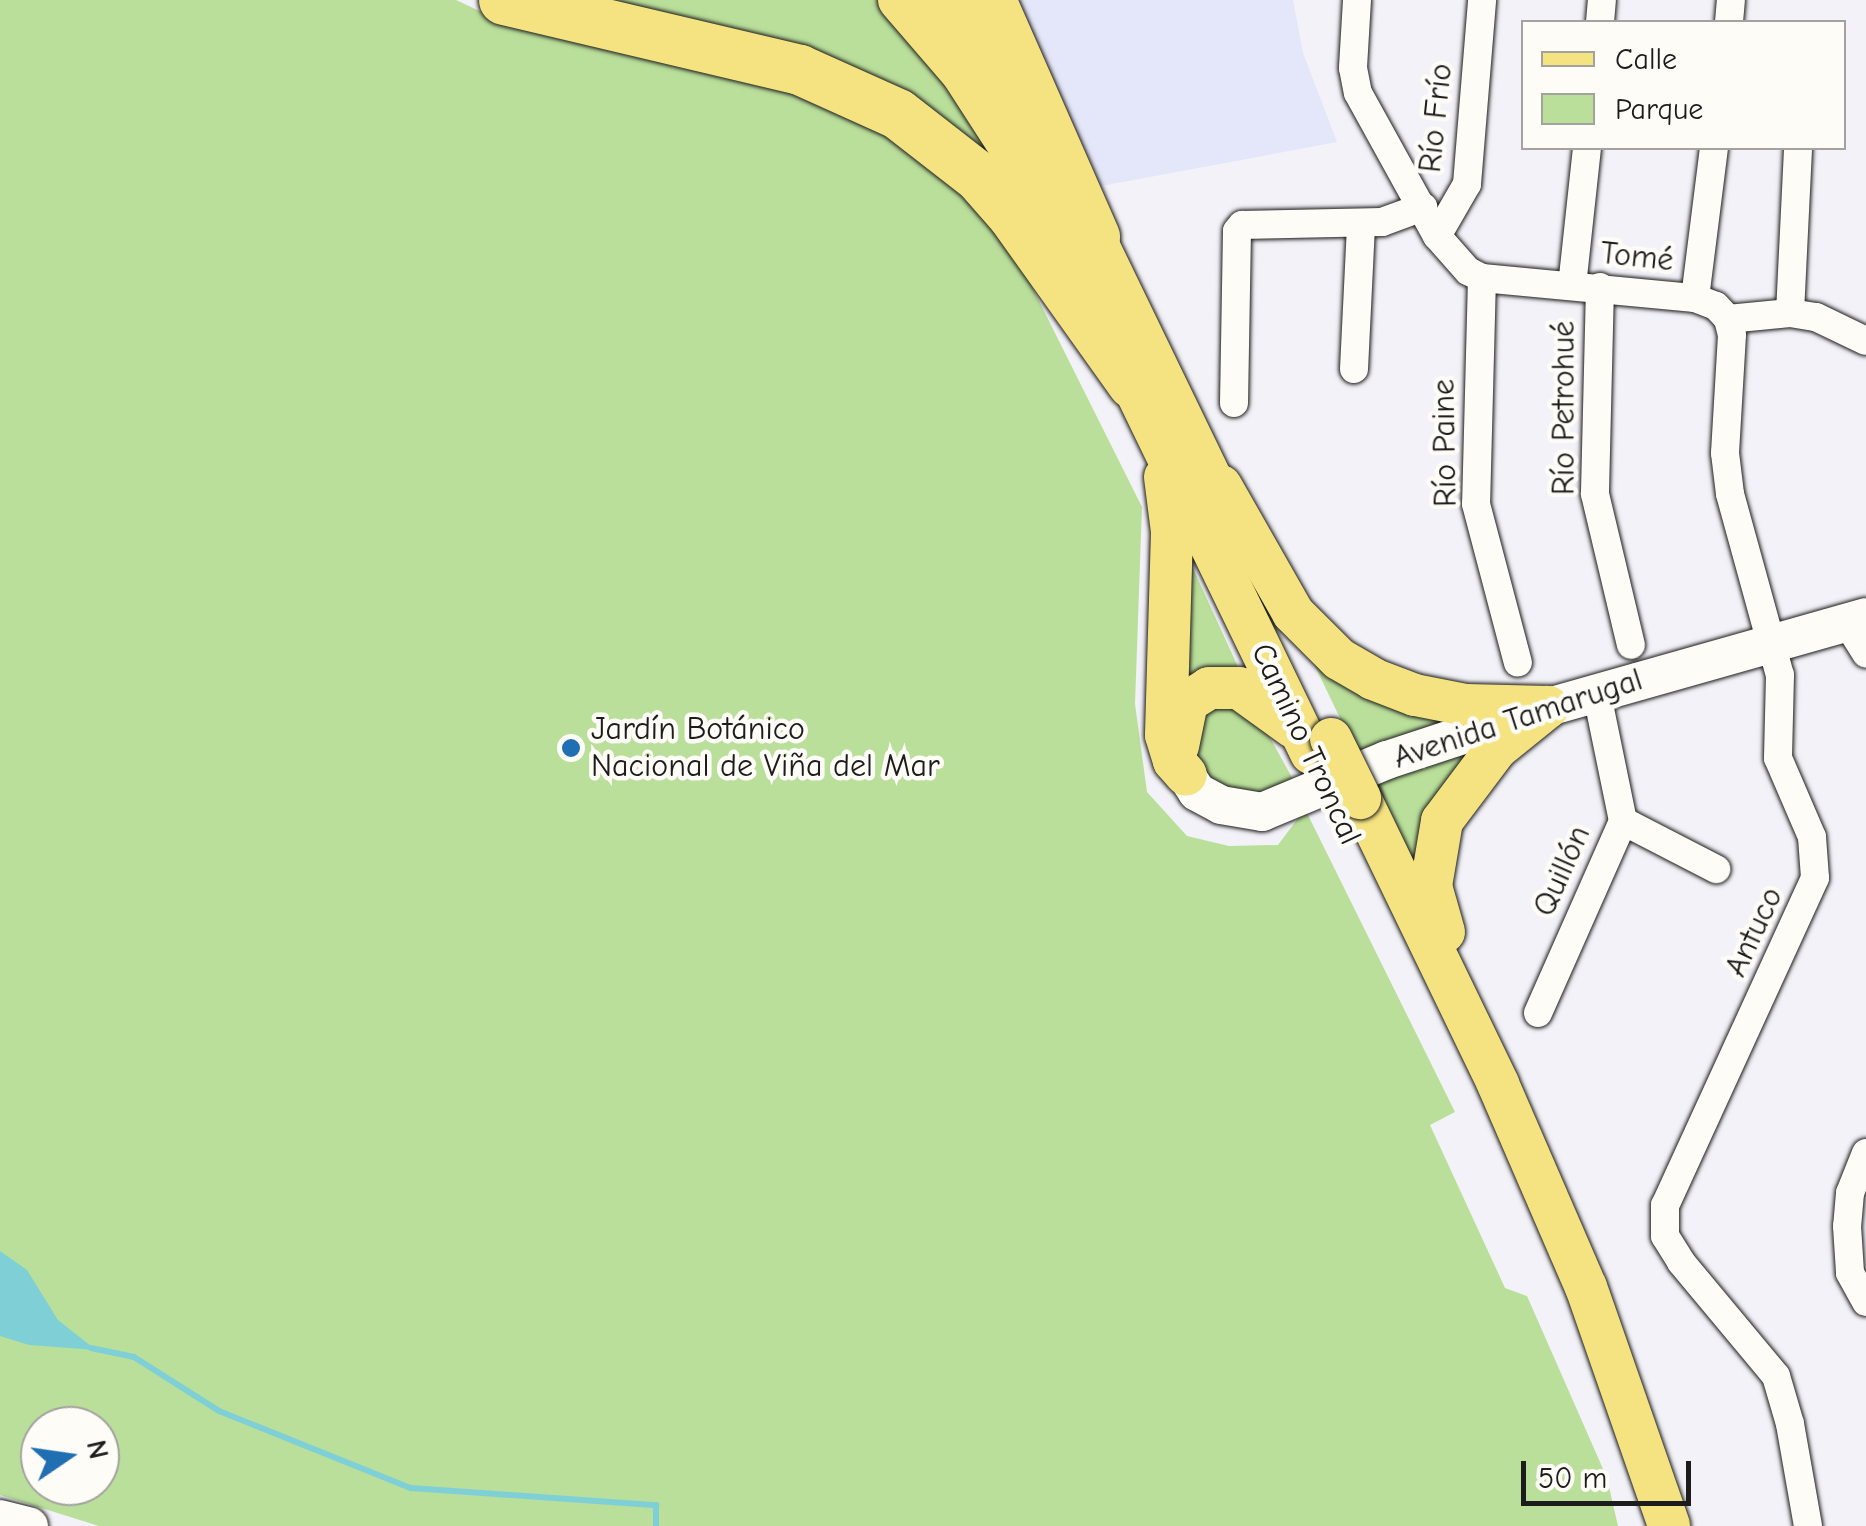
<!DOCTYPE html>
<html>
<head>
<meta charset="utf-8">
<style>
	body { margin:0 }
	#map { position:relative; width:1866px; height:1526px; overflow:hidden; background:#f2f2f8; font-family:"Comic Neue",sans-serif }
	div>[style] { position:absolute }
	.built>* { inset:0; background:#e4e6f9 }
	.green>* { inset:0; background:#badf9a }
	.water>* { inset:0; background:#7fd0d6 }
	.stream>* { height:6px; margin:-3px; padding:0 3px; transform-origin:3px; border-radius:3px; background:#7fd0d6 }
	.roads { filter:drop-shadow(0 0 2px #1c1c1c) drop-shadow(0 0 2px #1c1c1c) }
	.street>* { height:28px; margin:-14px; padding:0 14px; transform-origin:14px; border-radius:14px; background:#fdfcf7 }
	.secondary>* { height:38px; margin:-19px; padding:0 19px; transform-origin:19px; border-radius:19px; background:#fdfcf7 }
	.primary>* { height:42px; margin:-21px; padding:0 21px; transform-origin:21px; border-radius:21px; background:#f5e382 }
	.highway>* { height:50px; margin:-25px; padding:0 25px; transform-origin:25px; border-radius:25px; background:#f5e382 }
	.bridges { filter:drop-shadow(0 0 2px #1c1c1c) drop-shadow(0 0 2px #1c1c1c) }
	.primary-bridge>* { height:42px; margin:-21px; padding:0 21px; transform-origin:21px; border-radius:21px; background:#f5e382 }
	.dots>* { width:28px; height:28px; translate:-50% -50%; box-sizing:border-box; border:5px solid #fdfcf7; border-radius:50% }
	span { translate:-50% -50%; white-space:nowrap; text-align:center; line-height:1.15; -webkit-text-stroke:9px #fdfcf7; paint-order:stroke }
	.street-label { font-size:32px; color:#1c1c1c }
	.poi-label { font-size:32px; color:#1c1c1c }
	.left { translate:0 -50%; text-align:left }
	.legend { position:absolute; left:1521px; top:20px; width:325px; height:130px; box-sizing:border-box; background:#fdfcf7; border:2px solid #a3a29f; margin:0; padding:12px 18px; list-style:none; font-size:30px; color:#1c1c1c }
	.legend li { display:flex; align-items:center; gap:20px; height:50px }
	.legend b { width:50px; border:2px solid #a3a29f }
	.north { position:absolute; left:20px; top:1406px; width:100px; height:100px; box-sizing:border-box; background:#fdfcf7; border:2px solid #a3a29f; border-radius:50%; rotate:77deg; font-size:28px; font-weight:700; line-height:40px; text-align:center; color:#1c1c1c }
	.north::after { content:''; display:block; margin:auto; width:35px; height:45px; background:#1f6fb2; clip-path:polygon(50% 0,100% 100%,50% 72%,0 100%) }
	.scale { position:absolute; left:1521px; top:1461px; width:170px; height:45px; box-sizing:border-box; border:5px solid #1c1c1c; border-top:0; padding-left:12px; font-size:30px; line-height:35px; white-space:nowrap; color:#1c1c1c; -webkit-text-stroke:8px #fdfcf7; paint-order:stroke }
</style>
</head>
<body>
<div id="map">
	<div class="built">
		<i style="clip-path:polygon(1012px 0,1293px 0,1303px 53px,1337px 142px,1096px 187px)"></i>
	</div>
	<div class="green">
		<i style="clip-path:polygon(evenodd,0 0,456px 0,484px 13px,786px 90px,914px 144px,1004px 231px,1142px 507px,1135px 704px,1147px 792px,1187px 836px,1229px 846px,1278px 845px,1305px 809px,1455px 1112px,1430px 1125px,1505px 1288px,1527px 1296px,1607px 1478px,1618px 1526px,99px 1526px,0 1495px,0 0,40px 1426px,100px 1426px,100px 1486px,40px 1486px,40px 1426px)"></i>
		<i style="clip-path:polygon(558px 0,880px 0,1013px 175px,986px 167px)"></i>
		<i style="clip-path:polygon(1185px 551px,1244px 680px,1180px 698px)"></i>
		<i style="clip-path:polygon(1295px 624px,1479px 717px,1359px 758px)"></i>
		<i style="clip-path:polygon(1204px 703px,1252px 705px,1295px 783px,1262px 797px,1235px 793px,1211px 778px,1194px 754px)"></i>
		<i style="clip-path:polygon(1494px 742px,1422px 881px,1373px 781px)"></i>
	</div>
	<div class="water">
		<i style="clip-path:polygon(0 1251px,27px 1270px,58px 1320px,96px 1350px,29px 1345px,0 1336px)"></i>
	</div>
	<div class="stream">
		<i style="left:91px;top:1348px;width:44px;rotate:11.8deg"></i>
		<i style="left:134px;top:1357px;width:101px;rotate:32.4deg"></i>
		<i style="left:219px;top:1411px;width:207px;rotate:21.9deg"></i>
		<i style="left:411px;top:1488px;width:246px;rotate:4deg"></i>
		<i style="left:656px;top:1505px;width:21px;rotate:90deg"></i>
	</div>
	<div class="roads">
		<div class="street">
			<i style="left:1357px;top:0;width:68px;rotate:93.4deg"></i>
			<i style="left:1353px;top:68px;width:25px;rotate:79deg"></i>
			<i style="left:1358px;top:93px;width:163px;rotate:61.1deg"></i>
			<i style="left:1437px;top:236px;width:47px;rotate:48.5deg"></i>
			<i style="left:1468px;top:271px;width:16px;rotate:27deg"></i>
			<i style="left:1482px;top:278px;width:214px;rotate:5.4deg"></i>
			<i style="left:1695px;top:298px;width:22px;rotate:21deg"></i>
			<i style="left:1716px;top:306px;width:18px;rotate:47deg"></i>
			<i style="left:1728px;top:319px;width:62px;rotate:-5.5deg"></i>
			<i style="left:1790px;top:313px;width:26px;rotate:9deg"></i>
			<i style="left:1816px;top:317px;width:55px;rotate:25.6deg"></i>
			<i style="left:1600px;top:22px;width:22px;rotate:-85deg"></i>
			<i style="left:1729px;top:22px;width:22px;rotate:-85deg"></i>
			<i style="left:1437px;top:236px;width:60px;rotate:-60deg"></i>
			<i style="left:1467px;top:184px;width:185px;rotate:-85.3deg"></i>
			<i style="left:1482px;top:278px;width:226px;rotate:91.5deg"></i>
			<i style="left:1476px;top:504px;width:164px;rotate:75.2deg"></i>
			<i style="left:1572px;top:286px;width:139px;rotate:-83.8deg"></i>
			<i style="left:1600px;top:287px;width:207px;rotate:91.4deg"></i>
			<i style="left:1595px;top:494px;width:155px;rotate:76.6deg"></i>
			<i style="left:1695px;top:298px;width:151px;rotate:-82.8deg"></i>
			<i style="left:1790px;top:313px;width:165px;rotate:-87.2deg"></i>
			<i style="left:1728px;top:319px;width:16px;rotate:76deg"></i>
			<i style="left:1732px;top:335px;width:118px;rotate:93.4deg"></i>
			<i style="left:1725px;top:453px;width:41px;rotate:83deg"></i>
			<i style="left:1730px;top:494px;width:188px;rotate:74.6deg"></i>
			<i style="left:1780px;top:675px;width:83px;rotate:91.4deg"></i>
			<i style="left:1778px;top:758px;width:86px;rotate:66.7deg"></i>
			<i style="left:1812px;top:837px;width:41px;rotate:85.8deg"></i>
			<i style="left:1815px;top:878px;width:360px;rotate:114.6deg"></i>
			<i style="left:1665px;top:1205px;width:31px;rotate:90deg"></i>
			<i style="left:1665px;top:1236px;width:31px;rotate:58deg"></i>
			<i style="left:1681px;top:1262px;width:148px;rotate:50.2deg"></i>
			<i style="left:1776px;top:1376px;width:50px;rotate:73.7deg"></i>
			<i style="left:1790px;top:1424px;width:104px;rotate:80deg"></i>
			<i style="left:1354px;top:369px;width:145px;rotate:-87.2deg"></i>
			<i style="left:1234px;top:403px;width:172px;rotate:-89deg"></i>
			<i style="left:1237px;top:231px;width:8px;rotate:-50deg"></i>
			<i style="left:1242px;top:225px;width:140px;rotate:-1.2deg"></i>
			<i style="left:1382px;top:222px;width:44px;rotate:-20.1deg"></i>
			<i style="left:1847px;top:623px;width:36px;rotate:58deg"></i>
			<i style="left:1623px;top:821px;width:105px;rotate:27.3deg"></i>
			<i style="left:1538px;top:1013px;width:210px;rotate:-66.1deg"></i>
			<i style="left:1623px;top:821px;width:130px;rotate:-101.6deg"></i>
			<i style="left:1866px;top:1153px;width:43px;rotate:111.8deg"></i>
			<i style="left:1850px;top:1193px;width:33px;rotate:95deg"></i>
			<i style="left:1847px;top:1226px;width:47px;rotate:86.3deg"></i>
			<i style="left:1850px;top:1273px;width:33px;rotate:61deg"></i>
		</div>
		<div class="secondary">
			<i style="left:1186px;top:775px;width:20px;rotate:57deg"></i>
			<i style="left:1197px;top:792px;width:27px;rotate:28deg"></i>
			<i style="left:1221px;top:805px;width:42px;rotate:9.7deg"></i>
			<i style="left:1262px;top:812px;width:135px;rotate:-22.6deg"></i>
			<i style="left:1387px;top:760px;width:169px;rotate:-18.2deg"></i>
			<i style="left:1548px;top:707px;width:330px;rotate:-15.8deg"></i>
			<i style="left:0;top:1519px;width:30px;rotate:14deg"></i>
		</div>
		<div class="primary">
			<i style="left:899px;top:0;width:96px;rotate:49.2deg"></i>
			<i style="left:962px;top:73px;width:148px;rotate:57.2deg"></i>
			<i style="left:1042px;top:197px;width:618px;rotate:64.18deg"></i>
			<i style="left:940px;top:0;width:62px;rotate:49.6deg"></i>
			<i style="left:980px;top:47px;width:78px;rotate:54.9deg"></i>
			<i style="left:1084px;top:216px;width:329px;rotate:64.2deg"></i>
			<i style="left:1165px;top:477px;width:55px;rotate:82.7deg"></i>
			<i style="left:1172px;top:532px;width:203px;rotate:91.7deg"></i>
			<i style="left:1166px;top:735px;width:27px;rotate:73deg"></i>
			<i style="left:1174px;top:761px;width:18px;rotate:49deg"></i>
			<i style="left:1221px;top:486px;width:146px;rotate:60.4deg"></i>
			<i style="left:1293px;top:613px;width:65px;rotate:45deg"></i>
			<i style="left:1339px;top:659px;width:39px;rotate:30deg"></i>
			<i style="left:1373px;top:679px;width:45px;rotate:20.9deg"></i>
			<i style="left:1415px;top:695px;width:52px;rotate:11.1deg"></i>
			<i style="left:1466px;top:705px;width:82px;rotate:1.4deg"></i>
			<i style="left:1178px;top:746px;width:45px;rotate:-78.4deg"></i>
			<i style="left:1187px;top:702px;width:26px;rotate:-32deg"></i>
			<i style="left:1209px;top:688px;width:30px"></i>
			<i style="left:1239px;top:688px;width:67px;rotate:35.8deg"></i>
			<i style="left:1360px;top:798px;width:318px;rotate:64.2deg"></i>
			<i style="left:1498px;top:1084px;width:221px;rotate:66.6deg"></i>
			<i style="left:1586px;top:1287px;width:253px;rotate:70.8deg"></i>
			<i style="left:1444px;top:932px;width:48px;rotate:-105.8deg"></i>
			<i style="left:1431px;top:886px;width:66px;rotate:-80.4deg"></i>
			<i style="left:1442px;top:821px;width:90px;rotate:-53.1deg"></i>
			<i style="left:1496px;top:749px;width:67px;rotate:-38.9deg"></i>
		</div>
		<div class="highway">
			<i style="left:504px;top:0;width:304px;rotate:13.3deg"></i>
			<i style="left:800px;top:70px;width:107px;rotate:24.2deg"></i>
			<i style="left:898px;top:114px;width:103px;rotate:37.9deg"></i>
			<i style="left:979px;top:177px;width:52px;rotate:48.9deg"></i>
			<i style="left:1013px;top:216px;width:206px;rotate:54.5deg"></i>
			<i style="left:991px;top:0;width:259px;rotate:66.3deg"></i>
		</div>
	</div>
	<div class="bridges">
		<div class="primary-bridge">
			<i style="left:1331px;top:739px;width:66px;rotate:63.8deg"></i>
		</div>
	</div>
	<div class="dots">
		<i style="left:571px;top:748px;background:#1f6fb2"></i>
	</div>
	<div class="street-label">
		<span style="left:1436px;top:118px;rotate:-84deg">Río Frío</span>
		<span style="left:1637px;top:257px;rotate:6deg">Tomé</span>
		<span style="left:1564px;top:408px;rotate:-90deg">Río Petrohué</span>
		<span style="left:1445px;top:443px;rotate:-91deg">Río Paine</span>
		<span style="left:1518px;top:719px;rotate:-18deg">Avenida Tamarugal</span>
		<span style="left:1306px;top:744px;rotate:65deg">Camino Troncal</span>
		<span style="left:1562px;top:871px;rotate:-66deg">Quillón</span>
		<span style="left:1754px;top:932px;rotate:-65deg">Antuco</span>
	</div>
	<div class="poi-label">
		<span class="left" style="left:591px;top:748px">Jardín Botánico<br>Nacional de Viña del Mar</span>
	</div>
	<ul class="legend">
	<li><b style="height:12px;background:#f5e382"></b>Calle</li>
	<li><b style="height:28px;background:#badf9a"></b>Parque</li>
	</ul>
	<div class="north">N</div>
	<div class="scale">50 m</div>
</div>
</body>
</html>
